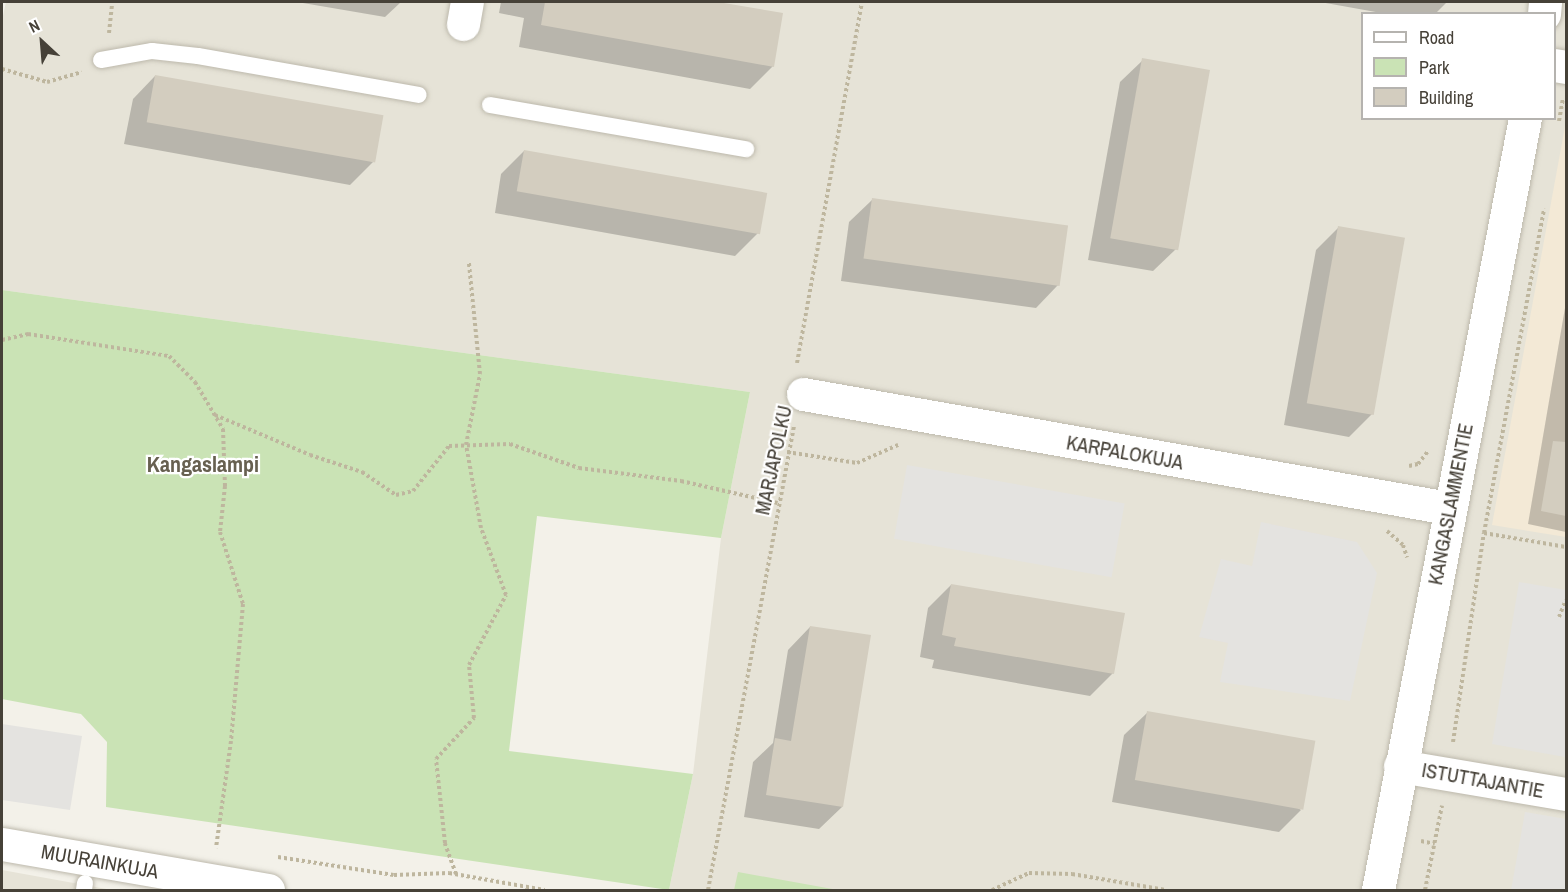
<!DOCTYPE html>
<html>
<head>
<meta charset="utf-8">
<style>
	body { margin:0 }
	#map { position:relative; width:1568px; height:892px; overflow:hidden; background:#f3f1e9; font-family:"Archivo Narrow",sans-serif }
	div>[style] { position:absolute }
	.residential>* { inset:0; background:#e6e3d7 }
	.commercial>* { inset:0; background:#f3e9d6 }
	.green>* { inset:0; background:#cae3b5 }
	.parking>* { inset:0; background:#e4e3e0; transform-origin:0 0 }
	.shadow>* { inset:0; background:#0003 }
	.building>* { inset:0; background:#d3cdbf; transform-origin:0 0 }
	.path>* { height:4px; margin-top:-2px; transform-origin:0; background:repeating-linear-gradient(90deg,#beb69e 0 3px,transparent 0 6px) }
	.roads { filter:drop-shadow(0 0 2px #bdb9ac) drop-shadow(0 0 2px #bdb9ac) }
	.service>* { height:16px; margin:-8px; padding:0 8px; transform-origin:8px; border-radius:8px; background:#fff }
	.minor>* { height:33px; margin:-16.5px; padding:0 16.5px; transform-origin:16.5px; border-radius:16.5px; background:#fff }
	.tertiary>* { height:33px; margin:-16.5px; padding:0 16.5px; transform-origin:16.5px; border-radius:16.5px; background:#fff }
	span { translate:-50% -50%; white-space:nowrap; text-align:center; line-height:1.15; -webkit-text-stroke:4.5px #fff; paint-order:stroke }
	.street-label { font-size:20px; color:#464138 }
	.quarter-label { font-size:22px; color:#676050; font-weight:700 }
	.frame { position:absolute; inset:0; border:3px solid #464138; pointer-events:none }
	.legend { position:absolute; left:1361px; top:12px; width:195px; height:108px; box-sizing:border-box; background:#fff; border:2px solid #b5b3af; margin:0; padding:8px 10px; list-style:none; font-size:18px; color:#464138 }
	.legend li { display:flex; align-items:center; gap:12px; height:30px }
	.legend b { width:30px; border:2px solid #b5b3af }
	.north { position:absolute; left:12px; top:12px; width:60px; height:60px; -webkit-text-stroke:4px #fff; paint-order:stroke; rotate:334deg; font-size:16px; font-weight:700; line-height:24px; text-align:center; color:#464138 }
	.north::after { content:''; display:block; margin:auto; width:21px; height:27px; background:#464138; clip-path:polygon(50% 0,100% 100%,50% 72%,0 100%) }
</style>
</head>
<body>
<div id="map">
	<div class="residential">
		<i style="clip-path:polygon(evenodd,6px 2px,1566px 2px,1566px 890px,669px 890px,693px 774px,721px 538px,750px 392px,2px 290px,2px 20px,6px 2px,1362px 14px,1554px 14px,1554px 118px,1362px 118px,1362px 14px)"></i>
		<i style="clip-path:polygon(2px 870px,112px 890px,2px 890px)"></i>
	</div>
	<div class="commercial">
		<i style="clip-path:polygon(1566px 121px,1566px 537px,1492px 525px)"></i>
	</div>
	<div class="green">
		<i style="clip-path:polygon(2px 290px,750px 392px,721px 538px,537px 516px,509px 751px,693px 774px,669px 890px,106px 807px,107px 742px,81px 714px,2px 699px)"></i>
		<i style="clip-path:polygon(738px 872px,838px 890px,734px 890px)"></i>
	</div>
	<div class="parking">
		<i style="left:907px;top:465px;width:221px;height:75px;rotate:10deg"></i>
		<i style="clip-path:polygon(1261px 522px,1357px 542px,1377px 573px,1350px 701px,1220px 682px,1228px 643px,1199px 637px,1221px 559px,1252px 566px)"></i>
		<i style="clip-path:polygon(1519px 582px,1566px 590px,1565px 757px,1492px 744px)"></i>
		<i style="clip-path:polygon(2px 724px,82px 736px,70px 810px,2px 800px)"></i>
		<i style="clip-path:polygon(1525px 812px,1566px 819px,1566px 890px,1511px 890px)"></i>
	</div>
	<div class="shadow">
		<i style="clip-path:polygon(297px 2px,401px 2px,385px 17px)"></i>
		<i style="clip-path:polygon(501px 2px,709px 2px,782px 15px,773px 66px,750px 89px,519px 47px,524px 18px,499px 13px)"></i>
		<i style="clip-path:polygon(1320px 2px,1447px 2px,1435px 14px,1387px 14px)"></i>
		<i style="clip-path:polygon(1143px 60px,1176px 249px,1153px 271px,1088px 260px,1120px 82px)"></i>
		<i style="clip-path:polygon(155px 76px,373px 162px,350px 185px,124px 144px,133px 99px)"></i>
		<i style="clip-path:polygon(524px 151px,758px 233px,735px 256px,495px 213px,501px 174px)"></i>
		<i style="clip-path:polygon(872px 200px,1058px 285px,1036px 308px,841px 281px,849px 222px)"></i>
		<i style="clip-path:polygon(1339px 227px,1372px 414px,1349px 437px,1284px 425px,1316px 250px)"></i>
		<i style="clip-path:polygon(1566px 302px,1566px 532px,1528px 524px)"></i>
		<i style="clip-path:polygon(951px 585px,1113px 673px,1090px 696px,932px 668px,934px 660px,920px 657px,928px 608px)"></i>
		<i style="clip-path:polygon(810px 627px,842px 807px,819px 829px,744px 817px,753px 762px,773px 743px,788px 650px)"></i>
		<i style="clip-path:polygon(1147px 713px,1301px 810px,1279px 832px,1112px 802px,1124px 735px)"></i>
	</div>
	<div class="building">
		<i style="clip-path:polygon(545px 2px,718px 2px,783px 13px,774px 67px,541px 25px)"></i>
		<i style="left:1142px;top:58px;width:69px;height:183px;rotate:10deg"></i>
		<i style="left:155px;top:75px;width:232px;height:48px;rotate:10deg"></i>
		<i style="left:524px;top:150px;width:247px;height:42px;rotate:10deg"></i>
		<i style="left:872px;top:198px;width:198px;height:61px;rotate:8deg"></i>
		<i style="left:1338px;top:226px;width:68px;height:180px;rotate:10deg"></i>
		<i style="clip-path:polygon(1553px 441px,1566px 442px,1566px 516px,1541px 511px)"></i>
		<i style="clip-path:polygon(951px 584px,1125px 613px,1114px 674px,954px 646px,956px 638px,942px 635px)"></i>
		<i style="clip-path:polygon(810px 626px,871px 635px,843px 807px,766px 795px,775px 738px,791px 741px)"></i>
		<i style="left:1147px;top:711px;width:171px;height:70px;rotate:10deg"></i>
	</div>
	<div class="path">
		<i style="left:109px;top:33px;width:31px;rotate:-84deg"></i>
		<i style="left:2px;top:69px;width:47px;rotate:16.1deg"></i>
		<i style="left:47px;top:82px;width:36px;rotate:-16deg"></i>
		<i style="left:1559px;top:121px;width:22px;rotate:-80deg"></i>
		<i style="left:2px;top:340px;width:27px;rotate:-13deg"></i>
		<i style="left:28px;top:334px;width:143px;rotate:8.9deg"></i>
		<i style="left:169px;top:356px;width:37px;rotate:45deg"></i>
		<i style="left:195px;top:382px;width:55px;rotate:59.2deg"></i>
		<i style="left:223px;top:429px;width:57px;rotate:88deg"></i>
		<i style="left:225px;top:486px;width:46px;rotate:96.2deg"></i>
		<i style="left:220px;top:532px;width:76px;rotate:72.3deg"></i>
		<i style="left:243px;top:604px;width:138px;rotate:95deg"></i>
		<i style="left:231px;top:741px;width:108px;rotate:98deg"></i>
		<i style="left:797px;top:363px;width:367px;rotate:-79.8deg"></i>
		<i style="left:215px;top:415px;width:103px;rotate:22.8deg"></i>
		<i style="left:310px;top:455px;width:55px;rotate:18.1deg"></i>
		<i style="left:362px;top:472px;width:41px;rotate:34.1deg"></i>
		<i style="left:396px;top:495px;width:17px;rotate:-13deg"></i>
		<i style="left:413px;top:491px;width:58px;rotate:-51.3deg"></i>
		<i style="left:449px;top:446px;width:61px;rotate:-1.9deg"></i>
		<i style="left:510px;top:444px;width:73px;rotate:19.2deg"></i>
		<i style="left:579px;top:468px;width:103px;rotate:7.3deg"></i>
		<i style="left:681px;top:481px;width:99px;rotate:12.8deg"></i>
		<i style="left:787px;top:452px;width:71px;rotate:8.9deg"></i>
		<i style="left:857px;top:463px;width:45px;rotate:-23.7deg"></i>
		<i style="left:1409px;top:466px;width:9px;rotate:-13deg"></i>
		<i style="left:1418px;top:464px;width:16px;rotate:-52deg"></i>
		<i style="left:1387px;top:531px;width:21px;rotate:41deg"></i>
		<i style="left:1403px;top:545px;width:13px;rotate:72deg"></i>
		<i style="left:1484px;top:533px;width:83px;rotate:9.7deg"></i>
		<i style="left:1559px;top:617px;width:18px;rotate:-68deg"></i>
		<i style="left:1453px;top:742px;width:211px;rotate:-81.6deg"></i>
		<i style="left:1484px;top:533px;width:330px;rotate:-79.5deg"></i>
		<i style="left:1421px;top:841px;width:14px;rotate:12deg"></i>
		<i style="left:278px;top:857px;width:117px;rotate:8.8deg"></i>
		<i style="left:394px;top:875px;width:55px;rotate:-2.1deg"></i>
		<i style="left:449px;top:873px;width:97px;rotate:10.1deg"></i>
		<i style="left:456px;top:874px;width:33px;rotate:-110deg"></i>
		<i style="left:445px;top:843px;width:84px;rotate:-96.1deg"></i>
		<i style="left:436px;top:759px;width:56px;rotate:-47.2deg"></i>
		<i style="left:474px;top:718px;width:53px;rotate:-95.4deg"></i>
		<i style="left:469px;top:665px;width:79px;rotate:-62.1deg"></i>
		<i style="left:506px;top:595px;width:72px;rotate:-110.5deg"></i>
		<i style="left:481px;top:528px;width:84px;rotate:-100.2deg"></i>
		<i style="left:466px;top:445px;width:72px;rotate:-78.8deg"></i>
		<i style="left:480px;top:374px;width:112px;rotate:-95.7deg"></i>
		<i style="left:708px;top:890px;width:473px;rotate:-79.5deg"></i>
		<i style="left:992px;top:890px;width:41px;rotate:-24.7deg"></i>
		<i style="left:1029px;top:873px;width:43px;rotate:1.3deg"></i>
		<i style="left:1072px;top:874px;width:95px;rotate:9.7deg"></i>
		<i style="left:1425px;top:890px;width:86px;rotate:-78.6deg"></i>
	</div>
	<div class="roads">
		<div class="service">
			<i style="left:101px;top:60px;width:52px;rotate:-10deg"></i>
			<i style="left:152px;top:51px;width:46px;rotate:6.2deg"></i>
			<i style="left:198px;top:56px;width:224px;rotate:10deg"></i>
			<i style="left:490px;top:105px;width:260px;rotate:9.8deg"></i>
			<i style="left:84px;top:890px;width:7px;rotate:-82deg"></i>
		</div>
		<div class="minor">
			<i style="left:463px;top:24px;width:22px;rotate:-80deg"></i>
			<i style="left:1554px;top:65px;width:12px;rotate:9deg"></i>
			<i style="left:803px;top:394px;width:655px;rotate:10.02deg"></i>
			<i style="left:1400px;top:766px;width:168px;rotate:9.6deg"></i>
			<i style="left:2px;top:844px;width:270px;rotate:9.8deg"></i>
		</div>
		<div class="tertiary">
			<i style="left:1544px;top:14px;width:12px;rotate:-85deg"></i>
			<i style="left:1378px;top:890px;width:786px;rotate:-79.22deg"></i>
		</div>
	</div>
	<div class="street-label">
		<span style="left:1125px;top:452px;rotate:10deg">KARPALOKUJA</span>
		<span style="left:773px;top:460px;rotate:-78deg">MARJAPOLKU</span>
		<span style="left:1450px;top:504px;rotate:-79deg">KANGASLAMMENTIE</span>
		<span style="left:1483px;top:780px;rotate:10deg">ISTUTTAJANTIE</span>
		<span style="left:100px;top:861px;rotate:10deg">MUURAINKUJA</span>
	</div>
	<div class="quarter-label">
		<span style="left:203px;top:465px">Kangaslampi</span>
	</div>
	<div class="frame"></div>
	<ul class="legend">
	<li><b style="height:8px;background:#fff"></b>Road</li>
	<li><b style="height:16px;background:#cae3b5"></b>Park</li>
	<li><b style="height:16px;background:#d3cdbf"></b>Building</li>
	</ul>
	<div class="north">N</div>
</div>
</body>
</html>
